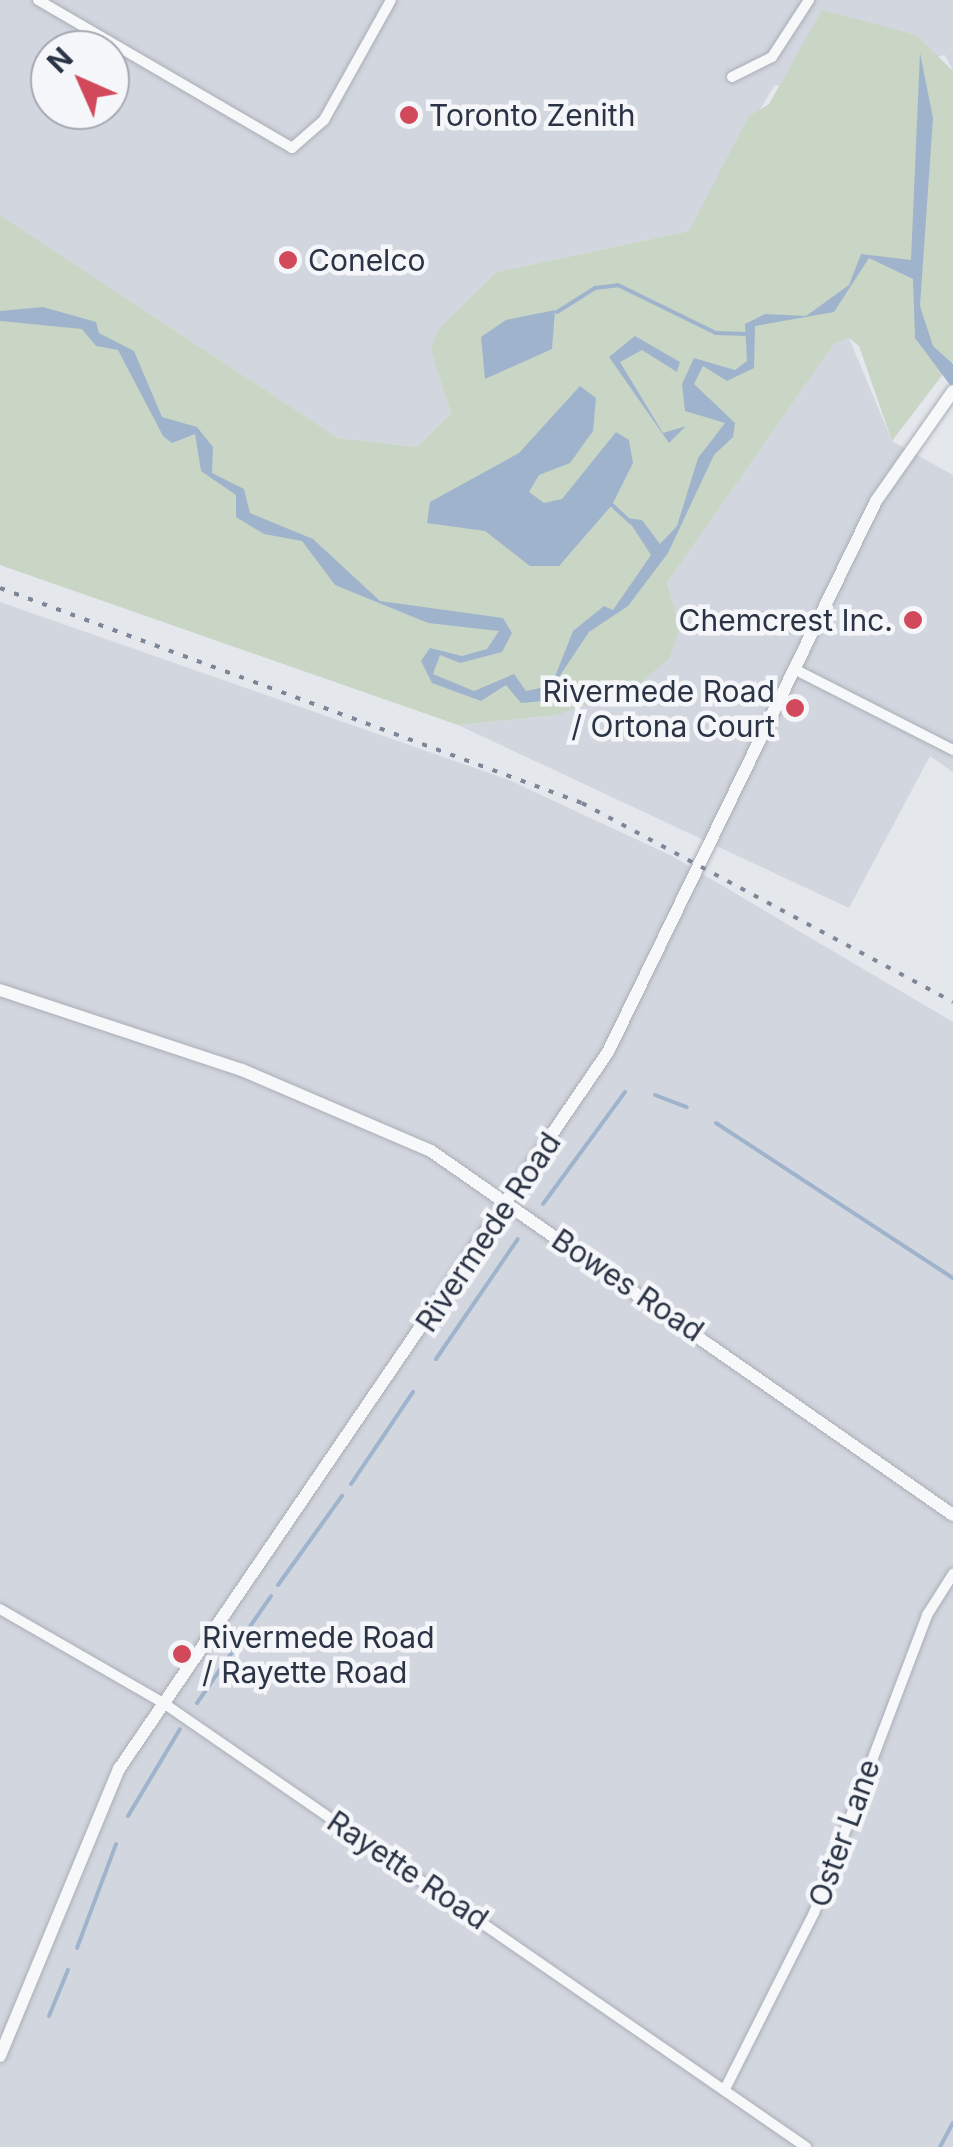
<!DOCTYPE html>
<html>
<head>
<meta charset="utf-8">
<style>
	body { margin:0 }
	#map { position:relative; width:953px; height:2147px; overflow:hidden; background:#e4e7ec; font-family:Inter,sans-serif }
	div>[style] { position:absolute }
	.built>* { inset:0; background:#d2d6de }
	.green>* { inset:0; background:#c9d6c5 }
	.water>* { inset:0; background:#9fb4cc }
	.stream>* { height:4px; margin:-2px; padding:0 2px; transform-origin:2px; border-radius:2px; background:#9fb4cc }
	.roads { filter:drop-shadow(0 0 2px #a9aeb7) drop-shadow(0 0 2px #a9aeb7) }
	.minor>* { height:10px; margin:-5px; padding:0 5px; transform-origin:5px; border-radius:5px; background:#f7f8fa }
	.tertiary>* { height:12px; margin:-6px; padding:0 6px; transform-origin:6px; border-radius:6px; background:#f7f8fa }
	.rail>* { height:4px; margin-top:-2px; transform-origin:0; background:repeating-linear-gradient(90deg,#7d8696 0 5px,transparent 0 15px) }
	.dots>* { width:28px; height:28px; translate:-50% -50%; box-sizing:border-box; border:5px solid #f4f6f9; border-radius:50% }
	span { translate:-50% -50%; white-space:nowrap; text-align:center; line-height:1.15; -webkit-text-stroke:9px #f4f6f9; paint-order:stroke }
	.poi-label { font-size:30px; color:#2b3445 }
	.left { translate:0 -50%; text-align:left }
	.right { translate:-100% -50%; text-align:right }
	.street-label { font-size:30px; color:#2b3445 }
	.north { position:absolute; left:30px; top:30px; width:100px; height:100px; box-sizing:border-box; background:#f4f6f9; border:2px solid #a4a8b1; border-radius:50%; rotate:315deg; font-size:28px; font-weight:700; line-height:40px; text-align:center; color:#2b3445 }
	.north::after { content:''; display:block; margin:auto; width:35px; height:45px; background:#d1495b; clip-path:polygon(50% 0,100% 100%,50% 72%,0 100%) }
</style>
</head>
<body>
<div id="map">
	<div class="built">
		<i style="clip-path:polygon(evenodd,0 0,953px 0,953px 71px,945px 55px,774px 86px,689px 231px,497px 272px,432px 351px,451px 413px,417px 447px,338px 438px,0 215px,0 0,50px 50px,110px 50px,110px 110px,50px 110px,50px 50px)"></i>
		<i style="clip-path:polygon(849px 338px,892px 441px,953px 475px,953px 772px,930px 756px,849px 908px,458px 725px,556px 715px,680px 628px,667px 583px,834px 344px)"></i>
		<i style="clip-path:polygon(0 602px,509px 780px,672px 856px,953px 1022px,953px 2147px,0 2147px)"></i>
	</div>
	<div class="green">
		<i style="clip-path:polygon(822px 10px,916px 35px,953px 71px,953px 361px,892px 441px,859px 346px,849px 338px,834px 344px,667px 583px,680px 628px,669px 659px,628px 692px,556px 715px,458px 725px,0 565px,0 215px,338px 438px,417px 447px,451px 413px,431px 350px,437px 331px,497px 272px,689px 231px,749px 116px,769px 104px)"></i>
	</div>
	<div class="water">
		<i style="clip-path:polygon(920px 53px,933px 118px,920px 306px,933px 346px,953px 364px,953px 389px,915px 338px,913px 279px,869px 258px,834px 312px,755px 326px,754px 368px,727px 381px,703px 366px,694px 384px,735px 423px,733px 437px,714px 455px,668px 553px,628px 606px,589px 632px,543px 701px,521px 703px,506px 685px,481px 701px,432px 683px,421px 661px,430px 648px,462px 656px,487px 649px,499px 631px,428px 623px,335px 585px,302px 541px,264px 534px,236px 517px,236px 495px,201px 471px,195px 434px,172px 443px,163px 436px,118px 350px,96px 346px,82px 329px,0 321px,0 311px,43px 307px,96px 322px,99px 333px,134px 351px,162px 417px,197px 427px,213px 447px,212px 473px,244px 489px,250px 513px,313px 539px,380px 601px,503px 618px,512px 633px,502px 652px,460px 663px,440px 655px,433px 674px,474px 691px,514px 674px,526px 691px,536px 689px,552px 684px,573px 631px,604px 606px,613px 610px,651px 555px,627px 518px,642px 520px,660px 544px,677px 526px,698px 458px,725px 423px,685px 411px,682px 384px,694px 358px,735px 370px,747px 361px,745px 324px,765px 314px,806px 316px,849px 285px,861px 254px,911px 260px)"></i>
		<i style="clip-path:polygon(555px 310px,552px 349px,485px 379px,481px 337px,506px 320px)"></i>
		<i style="clip-path:polygon(635px 336px,680px 362px,677px 372px,642px 350px,620px 362px,663px 433px,686px 426px,669px 443px,609px 357px)"></i>
		<i style="clip-path:polygon(580px 386px,596px 398px,593px 431px,570px 463px,539px 475px,529px 492px,544px 503px,562px 499px,616px 432px,629px 440px,633px 463px,612px 505px,559px 566px,530px 566px,485px 531px,427px 523px,430px 502px,519px 453px)"></i>
	</div>
	<div class="stream">
		<i style="left:557px;top:312px;width:45px;rotate:-32.3deg"></i>
		<i style="left:595px;top:288px;width:23px;rotate:-7deg"></i>
		<i style="left:618px;top:285px;width:109px;rotate:26.1deg"></i>
		<i style="left:716px;top:333px;width:32px;rotate:2deg"></i>
		<i style="left:612px;top:505px;width:25px;rotate:43deg"></i>
		<i style="left:655px;top:1095px;width:34px;rotate:21deg"></i>
		<i style="left:716px;top:1123px;width:283px;rotate:33.2deg"></i>
		<i style="left:543px;top:1204px;width:139px;rotate:-53.8deg"></i>
		<i style="left:436px;top:1359px;width:145px;rotate:-55.7deg"></i>
		<i style="left:351px;top:1484px;width:111px;rotate:-56deg"></i>
		<i style="left:278px;top:1585px;width:110px;rotate:-54.3deg"></i>
		<i style="left:197px;top:1703px;width:130px;rotate:-55.3deg"></i>
		<i style="left:128px;top:1816px;width:101px;rotate:-59.1deg"></i>
		<i style="left:77px;top:1948px;width:111px;rotate:-69.4deg"></i>
		<i style="left:49px;top:2016px;width:50px;rotate:-67.6deg"></i>
		<i style="left:940px;top:2147px;width:27px;rotate:-62deg"></i>
	</div>
	<div class="roads">
		<div class="minor">
			<i style="left:38px;top:0;width:294px;rotate:30.2deg"></i>
			<i style="left:292px;top:148px;width:43px;rotate:-41.2deg"></i>
			<i style="left:324px;top:120px;width:137px;rotate:-60.8deg"></i>
			<i style="left:732px;top:77px;width:45px;rotate:-26.6deg"></i>
			<i style="left:772px;top:57px;width:68px;rotate:-57deg"></i>
			<i style="left:800px;top:672px;width:172px;rotate:27deg"></i>
			<i style="left:0;top:1609px;width:187px;rotate:29.9deg"></i>
			<i style="left:162px;top:1702px;width:783px;rotate:34.64deg"></i>
			<i style="left:725px;top:2089px;width:197px;rotate:-63.2deg"></i>
			<i style="left:814px;top:1913px;width:319px;rotate:-69.2deg"></i>
			<i style="left:927px;top:1615px;width:49px;rotate:-57.6deg"></i>
		</div>
		<div class="tertiary">
			<i style="left:0;top:990px;width:255px;rotate:18.3deg"></i>
			<i style="left:242px;top:1070px;width:206px;rotate:23.2deg"></i>
			<i style="left:431px;top:1151px;width:636px;rotate:34.89deg"></i>
			<i style="left:0;top:2056px;width:311px;rotate:-67.5deg"></i>
			<i style="left:119px;top:1769px;width:868px;rotate:-55.71deg"></i>
			<i style="left:608px;top:1052px;width:613px;rotate:-64.06deg"></i>
			<i style="left:876px;top:501px;width:134px;rotate:-55deg"></i>
		</div>
	</div>
	<div class="rail">
		<i style="left:0;top:588px;width:620px;rotate:20.28deg"></i>
		<i style="left:582px;top:803px;width:421px;rotate:28.2deg"></i>
	</div>
	<div class="dots">
		<i style="left:409px;top:115px;background:#d1495b"></i>
		<i style="left:288px;top:260px;background:#d1495b"></i>
		<i style="left:913px;top:620px;background:#d1495b"></i>
		<i style="left:795px;top:708px;background:#d1495b"></i>
		<i style="left:182px;top:1654px;background:#d1495b"></i>
	</div>
	<div class="poi-label">
		<span class="left" style="left:429px;top:115px">Toronto Zenith</span>
		<span class="left" style="left:308px;top:260px">Conelco</span>
		<span class="right" style="left:893px;top:620px">Chemcrest Inc.</span>
		<span class="right" style="left:775px;top:708px">Rivermede Road<br>/ Ortona Court</span>
		<span class="left" style="left:202px;top:1654px">Rivermede Road<br>/ Rayette Road</span>
	</div>
	<div class="street-label">
		<span style="left:488px;top:1232px;rotate:-56deg">Rivermede Road</span>
		<span style="left:628px;top:1285px;rotate:34deg">Bowes Road</span>
		<span style="left:844px;top:1833px;rotate:-70deg">Oster Lane</span>
		<span style="left:408px;top:1870px;rotate:34deg">Rayette Road</span>
	</div>
	<div class="north">N</div>
</div>
</body>
</html>
